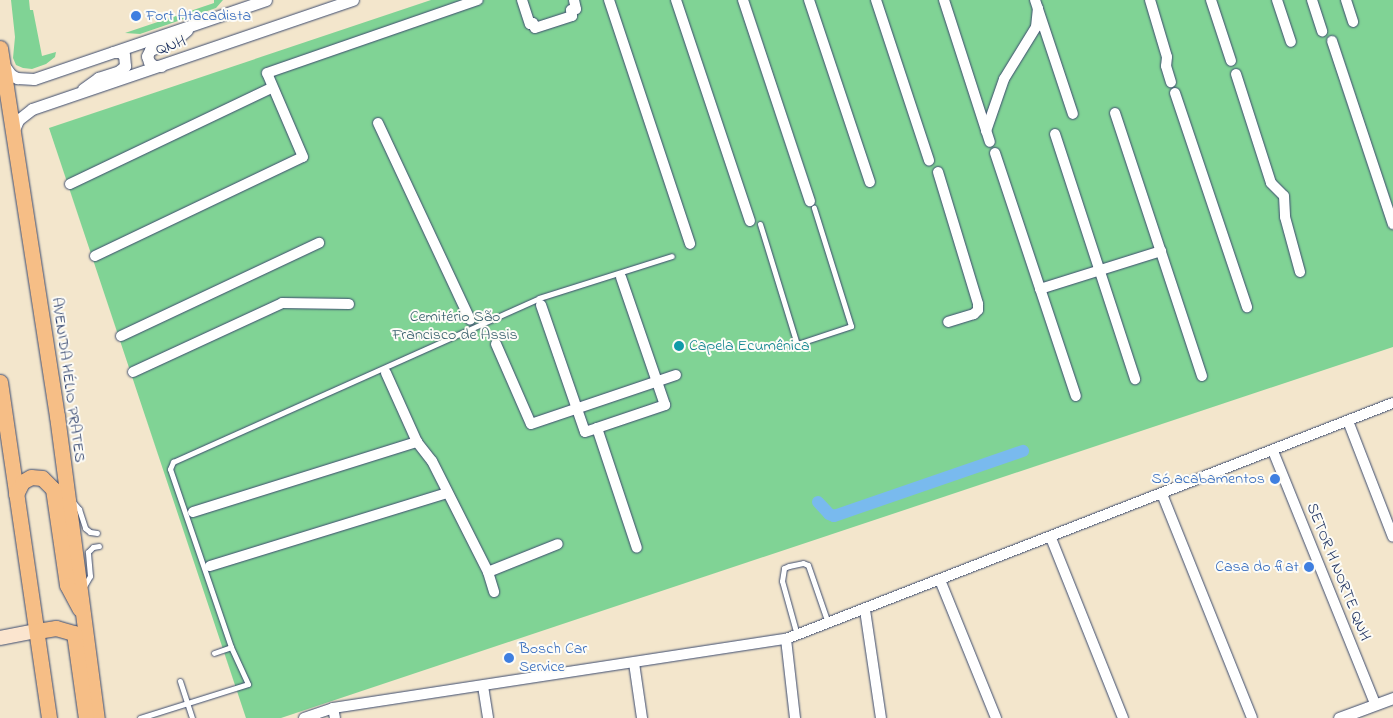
<!DOCTYPE html>
<html>
<head>
<meta charset="utf-8">
<style>
	body { margin:0 }
	#map { position:relative; width:1393px; height:718px; overflow:hidden; background:#f3e6cc; font-family:"Indie Flower",sans-serif }
	div>[style] { position:absolute }
	.green>* { inset:0; background:#80d395 }
	.canal>* { height:12px; margin:-6px; padding:0 6px; transform-origin:6px; border-radius:6px; background:#79baee }
	.roads { filter:drop-shadow(0 0 1px #3b4a6e) drop-shadow(0 0 1px #3b4a6e) }
	.service>* { height:5px; margin:-2.5px; padding:0 2.5px; transform-origin:2.5px; border-radius:2.5px; background:#fff }
	.minor>* { height:10px; margin:-5px; padding:0 5px; transform-origin:5px; border-radius:5px; background:#fff }
	.tertiary>* { height:11px; margin:-5.5px; padding:0 5.5px; transform-origin:5.5px; border-radius:5.5px; background:#fff }
	.secondary>* { height:14px; margin:-7px; padding:0 7px; transform-origin:7px; border-radius:7px; background:#fbe5cf }
	.primary>* { height:15px; margin:-7.5px; padding:0 7.5px; transform-origin:7.5px; border-radius:7.5px; background:#f6be86 }
	.dots>* { width:14px; height:14px; translate:-50% -50%; box-sizing:border-box; border:2px solid #fdfcf7; border-radius:50% }
	span { translate:-50% -50%; white-space:nowrap; text-align:center; line-height:1.15; -webkit-text-stroke:4px #fdfcf7; paint-order:stroke }
	.shop-label { font-size:16px; color:#366cbe }
	.left { translate:0 -50%; text-align:left }
	.right { translate:-100% -50%; text-align:right }
	.street-label { font-size:16px; color:#1b2f5e }
	.park-label { font-size:16px; color:#39606e }
	.culture-label { font-size:16px; color:#0d838f }
</style>
</head>
<body>
<div id="map">
	<div class="green">
		<i style="clip-path:polygon(11px 0,29px 0,30px 10px,33px 10px,42px 56px,56px 52px,55px 57px,46px 64px,32px 69px,23px 68px,16px 65px,13px 58px,15px 37px)"></i>
		<i style="clip-path:polygon(214px 0,223px 0,216px 8px,140px 34px,125px 33px,214px 3px)"></i>
		<i style="clip-path:polygon(431px 0,1393px 0,1393px 347px,281px 718px,246px 718px,49px 128px)"></i>
	</div>
	<div class="canal">
		<i style="left:818px;top:502px;width:16px;rotate:47deg"></i>
		<i style="left:829px;top:514px;width:5px;rotate:22deg"></i>
		<i style="left:834px;top:516px;width:200px;rotate:-19deg"></i>
	</div>
	<div class="roads">
		<div class="service">
			<i style="left:760px;top:224px;width:126px;rotate:72.9deg"></i>
			<i style="left:797px;top:344px;width:57px;rotate:-18.4deg"></i>
			<i style="left:851px;top:326px;width:124px;rotate:-107.4deg"></i>
			<i style="left:72px;top:501px;width:11px;rotate:49deg"></i>
			<i style="left:79px;top:509px;width:20px;rotate:72deg"></i>
			<i style="left:85px;top:528px;width:6px;rotate:39deg"></i>
			<i style="left:90px;top:532px;width:7px;rotate:8deg"></i>
			<i style="left:83px;top:588px;width:14px;rotate:-60deg"></i>
			<i style="left:90px;top:576px;width:24px;rotate:-95deg"></i>
			<i style="left:88px;top:552px;width:7px;rotate:-45deg"></i>
			<i style="left:93px;top:547px;width:6px;rotate:-9deg"></i>
			<i style="left:797px;top:635px;width:56px;rotate:-105.5deg"></i>
			<i style="left:782px;top:581px;width:13px;rotate:-81deg"></i>
			<i style="left:784px;top:568px;width:5px;rotate:-22deg"></i>
			<i style="left:789px;top:566px;width:14px;rotate:-12deg"></i>
			<i style="left:803px;top:563px;width:5px;rotate:22deg"></i>
			<i style="left:808px;top:565px;width:61px;rotate:71deg"></i>
			<i style="left:214px;top:653px;width:18px;rotate:-19deg"></i>
			<i style="left:180px;top:681px;width:39px;rotate:72deg"></i>
			<i style="left:140px;top:718px;width:113px;rotate:-17.5deg"></i>
			<i style="left:248px;top:684px;width:41px;rotate:-114.7deg"></i>
			<i style="left:231px;top:647px;width:188px;rotate:-108.9deg"></i>
			<i style="left:170px;top:469px;width:8px;rotate:-67deg"></i>
			<i style="left:173px;top:462px;width:401px;rotate:-24.1deg"></i>
			<i style="left:539px;top:298px;width:139px;rotate:-17.5deg"></i>
		</div>
		<div class="minor">
			<i style="left:522px;top:0;width:25px;rotate:72deg"></i>
			<i style="left:530px;top:24px;width:3px;rotate:-18deg"></i>
			<i style="left:533px;top:23px;width:5px;rotate:68deg"></i>
			<i style="left:535px;top:28px;width:39px;rotate:-18deg"></i>
			<i style="left:572px;top:16px;width:6px;rotate:-99deg"></i>
			<i style="left:571px;top:10px;width:5px;rotate:-11deg"></i>
			<i style="left:576px;top:9px;width:9px;rotate:-103deg"></i>
			<i style="left:609px;top:0;width:257px;rotate:71.6deg"></i>
			<i style="left:676px;top:0;width:233px;rotate:71.5deg"></i>
			<i style="left:743px;top:0;width:212px;rotate:71.6deg"></i>
			<i style="left:809px;top:0;width:192px;rotate:71.5deg"></i>
			<i style="left:876px;top:0;width:169px;rotate:71.7deg"></i>
			<i style="left:944px;top:0;width:149px;rotate:72.1deg"></i>
			<i style="left:1035px;top:0;width:120px;rotate:71.6deg"></i>
			<i style="left:1150px;top:0;width:59px;rotate:73.4deg"></i>
			<i style="left:1167px;top:57px;width:9px;rotate:96deg"></i>
			<i style="left:1166px;top:66px;width:17px;rotate:73deg"></i>
			<i style="left:1211px;top:0;width:64px;rotate:71.8deg"></i>
			<i style="left:1277px;top:0;width:44px;rotate:71.6deg"></i>
			<i style="left:1312px;top:0;width:33px;rotate:72deg"></i>
			<i style="left:1346px;top:0;width:23px;rotate:72deg"></i>
			<i style="left:1332px;top:41px;width:193px;rotate:71.6deg"></i>
			<i style="left:1236px;top:74px;width:114px;rotate:72.2deg"></i>
			<i style="left:1271px;top:183px;width:18px;rotate:45deg"></i>
			<i style="left:1284px;top:196px;width:21px;rotate:87deg"></i>
			<i style="left:1285px;top:217px;width:57px;rotate:74.7deg"></i>
			<i style="left:1175px;top:93px;width:226px;rotate:71.4deg"></i>
			<i style="left:1115px;top:113px;width:277px;rotate:71.7deg"></i>
			<i style="left:378px;top:123px;width:217px;rotate:64.9deg"></i>
			<i style="left:986px;top:131px;width:55px;rotate:-70.9deg"></i>
			<i style="left:1004px;top:79px;width:61px;rotate:-58.4deg"></i>
			<i style="left:1036px;top:27px;width:19px;rotate:-84deg"></i>
			<i style="left:1055px;top:134px;width:258px;rotate:71.9deg"></i>
			<i style="left:995px;top:153px;width:256px;rotate:71.6deg"></i>
			<i style="left:938px;top:172px;width:138px;rotate:73.1deg"></i>
			<i style="left:978px;top:304px;width:6px;rotate:90deg"></i>
			<i style="left:978px;top:310px;width:6px;rotate:135deg"></i>
			<i style="left:974px;top:314px;width:27px;rotate:163deg"></i>
			<i style="left:70px;top:184px;width:223px;rotate:-25.5deg"></i>
			<i style="left:95px;top:256px;width:230px;rotate:-25.5deg"></i>
			<i style="left:303px;top:157px;width:91px;rotate:-113.2deg"></i>
			<i style="left:267px;top:73px;width:223px;rotate:-19.1deg"></i>
			<i style="left:1040px;top:289px;width:127px;rotate:-17.4deg"></i>
			<i style="left:541px;top:305px;width:134px;rotate:70.9deg"></i>
			<i style="left:585px;top:432px;width:13px;rotate:-18deg"></i>
			<i style="left:597px;top:428px;width:126px;rotate:71.6deg"></i>
			<i style="left:121px;top:336px;width:219px;rotate:-25.2deg"></i>
			<i style="left:496px;top:344px;width:87px;rotate:66.4deg"></i>
			<i style="left:531px;top:424px;width:153px;rotate:-18.7deg"></i>
			<i style="left:133px;top:372px;width:164px;rotate:-24.8deg"></i>
			<i style="left:282px;top:303px;width:67px;rotate:0.9deg"></i>
			<i style="left:386px;top:373px;width:76px;rotate:65.8deg"></i>
			<i style="left:417px;top:442px;width:24px;rotate:52deg"></i>
			<i style="left:432px;top:461px;width:124px;rotate:63.2deg"></i>
			<i style="left:488px;top:572px;width:21px;rotate:73deg"></i>
			<i style="left:1348px;top:421px;width:124px;rotate:68.8deg"></i>
			<i style="left:597px;top:428px;width:72px;rotate:-18.7deg"></i>
			<i style="left:665px;top:405px;width:135px;rotate:-109deg"></i>
			<i style="left:1273px;top:451px;width:273px;rotate:68deg"></i>
			<i style="left:1162px;top:494px;width:241px;rotate:68.1deg"></i>
			<i style="left:193px;top:512px;width:235px;rotate:-17.4deg"></i>
			<i style="left:1051px;top:538px;width:194px;rotate:68.2deg"></i>
			<i style="left:210px;top:566px;width:248px;rotate:-17.1deg"></i>
			<i style="left:488px;top:572px;width:75px;rotate:-21.8deg"></i>
			<i style="left:940px;top:580px;width:149px;rotate:67.9deg"></i>
			<i style="left:865px;top:610px;width:109px;rotate:81.6deg"></i>
			<i style="left:786px;top:639px;width:80px;rotate:83.5deg"></i>
			<i style="left:634px;top:663px;width:56px;rotate:81.7deg"></i>
			<i style="left:483px;top:686px;width:32px;rotate:81deg"></i>
			<i style="left:333px;top:708px;width:10px;rotate:79deg"></i>
			<i style="left:304px;top:718px;width:31px;rotate:-19deg"></i>
			<i style="left:333px;top:708px;width:458px;rotate:-8.7deg"></i>
			<i style="left:786px;top:639px;width:651px;rotate:-21.25deg"></i>
		</div>
		<div class="tertiary">
			<i style="left:3px;top:64px;width:14px;rotate:54deg"></i>
			<i style="left:11px;top:75px;width:7px;rotate:27deg"></i>
			<i style="left:17px;top:78px;width:17px;rotate:3deg"></i>
			<i style="left:34px;top:79px;width:245px;rotate:-18.8deg"></i>
			<i style="left:161px;top:66px;width:7px;rotate:180deg"></i>
			<i style="left:154px;top:66px;width:6px;rotate:-141deg"></i>
			<i style="left:149px;top:62px;width:6px;rotate:-108deg"></i>
			<i style="left:147px;top:56px;width:7px;rotate:-63deg"></i>
			<i style="left:150px;top:50px;width:26px;rotate:-21deg"></i>
			<i style="left:174px;top:41px;width:17px;rotate:-40deg"></i>
			<i style="left:83px;top:89px;width:19px;rotate:-36deg"></i>
			<i style="left:98px;top:78px;width:22px;rotate:-18deg"></i>
			<i style="left:119px;top:71px;width:8px;rotate:-40deg"></i>
			<i style="left:125px;top:66px;width:11px;rotate:-95deg"></i>
			<i style="left:124px;top:55px;width:6px;rotate:-149deg"></i>
			<i style="left:119px;top:52px;width:6px;rotate:180deg"></i>
			<i style="left:13px;top:132px;width:13px;rotate:-67deg"></i>
			<i style="left:18px;top:120px;width:18px;rotate:-38deg"></i>
			<i style="left:32px;top:109px;width:339px;rotate:-18.8deg"></i>
			<i style="left:1339px;top:718px;width:58px;rotate:-20.3deg"></i>
		</div>
		<div class="secondary">
			<i style="left:0;top:638px;width:38px;rotate:-11deg"></i>
		</div>
		<div class="primary">
			<i style="left:0;top:48px;width:372px;rotate:81.2deg"></i>
			<i style="left:57px;top:416px;width:305px;rotate:82.5deg"></i>
			<i style="left:0;top:382px;width:340px;rotate:81.7deg"></i>
			<i style="left:16px;top:494px;width:13px;rotate:-63deg"></i>
			<i style="left:22px;top:482px;width:10px;rotate:-29deg"></i>
			<i style="left:31px;top:477px;width:11px;rotate:5deg"></i>
			<i style="left:42px;top:478px;width:16px;rotate:45deg"></i>
			<i style="left:53px;top:489px;width:97px;rotate:81.7deg"></i>
			<i style="left:67px;top:585px;width:27px;rotate:62deg"></i>
			<i style="left:37px;top:631px;width:19px;rotate:-9deg"></i>
			<i style="left:56px;top:628px;width:19px;rotate:16deg"></i>
			<i style="left:74px;top:633px;width:86px;rotate:82deg"></i>
		</div>
	</div>
	<div class="dots">
		<i style="left:136px;top:16px;background:#3f7fe0"></i>
		<i style="left:679px;top:346px;background:#0f9aa8"></i>
		<i style="left:1275px;top:479px;background:#3f7fe0"></i>
		<i style="left:1309px;top:567px;background:#3f7fe0"></i>
		<i style="left:509px;top:658px;background:#3f7fe0"></i>
	</div>
	<div class="shop-label">
		<span class="left" style="left:146px;top:16px">Fort Atacadista</span>
		<span class="right" style="left:1265px;top:479px">Só acabamentos</span>
		<span class="right" style="left:1299px;top:567px">Casa do fiat</span>
		<span class="left" style="left:519px;top:658px">Bosch Car<br>Service</span>
	</div>
	<div class="street-label">
		<span style="left:171px;top:46px;rotate:-19deg">QNH</span>
		<span style="left:68px;top:380px;rotate:82deg">AVENIDA HÉLIO PRATES</span>
		<span style="left:1338px;top:572px;rotate:68deg">SETOR H NORTE QNH</span>
	</div>
	<div class="park-label">
		<span style="left:455px;top:326px">Cemitério São<br>Francisco de Assis</span>
	</div>
	<div class="culture-label">
		<span class="left" style="left:689px;top:346px">Capela Ecumênica</span>
	</div>
</div>
</body>
</html>
